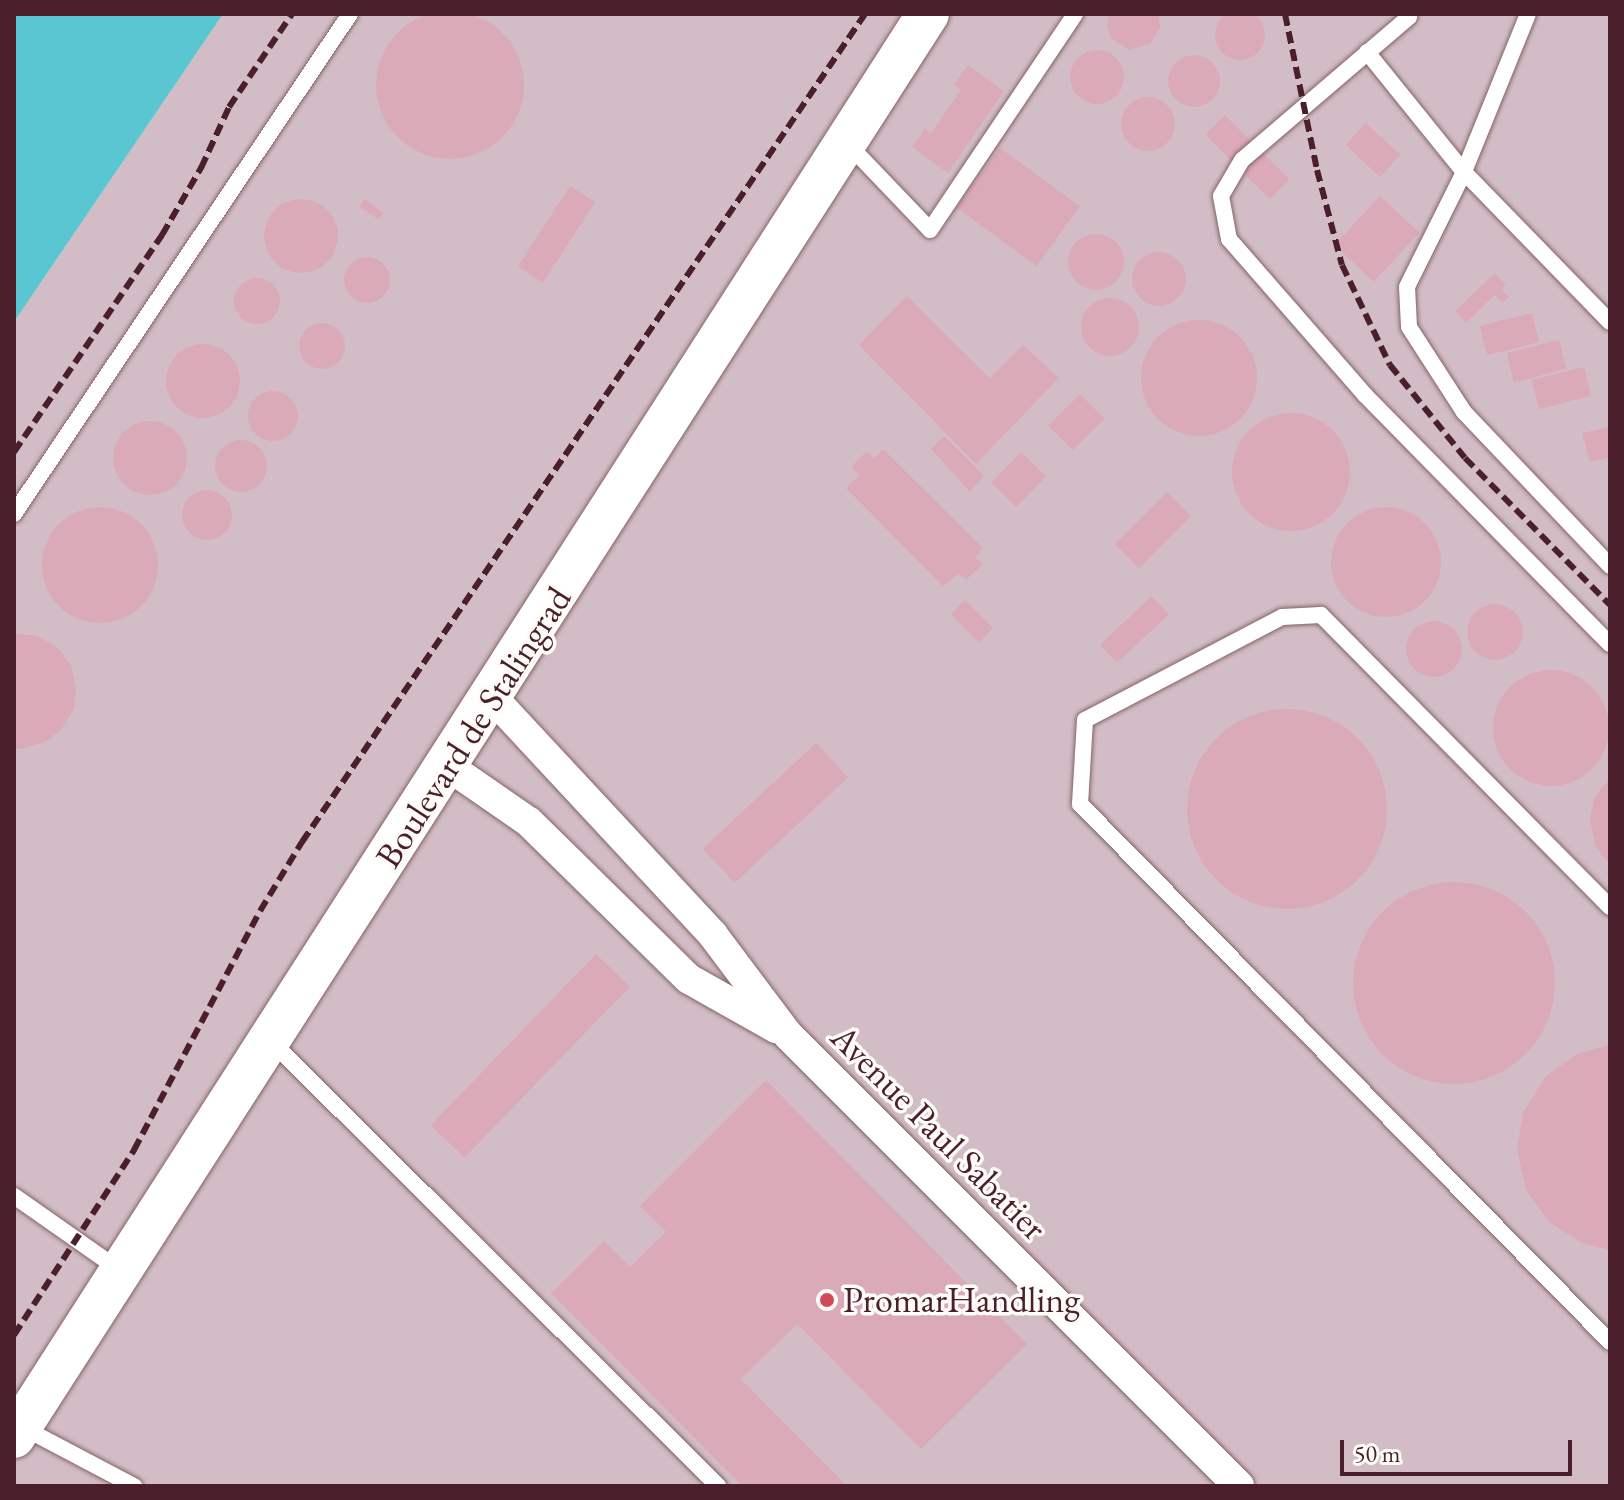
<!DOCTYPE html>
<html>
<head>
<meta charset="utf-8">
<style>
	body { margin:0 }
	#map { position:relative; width:1624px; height:1500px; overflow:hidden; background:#eee4c5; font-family:"EB Garamond",serif }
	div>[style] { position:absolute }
	.industrial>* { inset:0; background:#d2bdc6 }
	.water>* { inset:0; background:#5ac6d1 }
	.building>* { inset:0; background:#dbaab9; transform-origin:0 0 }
	.round { border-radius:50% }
	.roads { filter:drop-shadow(0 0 2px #836461) drop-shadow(0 0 2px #836461) }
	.lane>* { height:16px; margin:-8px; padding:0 8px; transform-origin:8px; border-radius:8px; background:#fff }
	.street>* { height:30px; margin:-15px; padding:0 15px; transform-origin:15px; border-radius:15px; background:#fff }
	.secondary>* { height:42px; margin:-21px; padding:0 21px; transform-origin:21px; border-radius:21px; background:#fff }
	.rail>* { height:6px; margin-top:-3px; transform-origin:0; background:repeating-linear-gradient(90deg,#4a1f2b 0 12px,transparent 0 18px) }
	.dots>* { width:22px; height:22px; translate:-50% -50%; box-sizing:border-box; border:4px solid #fdfcf7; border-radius:50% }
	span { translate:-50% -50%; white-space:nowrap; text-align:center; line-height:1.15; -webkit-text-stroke:7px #fdfcf7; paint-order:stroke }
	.street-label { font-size:36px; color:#4a1f2b }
	.poi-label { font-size:36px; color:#4a1f2b }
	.left { translate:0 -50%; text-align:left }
	.frame { position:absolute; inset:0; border:16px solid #4a1f2b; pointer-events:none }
	.scale { position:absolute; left:1340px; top:1440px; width:232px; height:36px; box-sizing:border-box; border:4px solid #4a1f2b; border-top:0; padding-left:10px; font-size:24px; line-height:28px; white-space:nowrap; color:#4a1f2b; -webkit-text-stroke:6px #fdfcf7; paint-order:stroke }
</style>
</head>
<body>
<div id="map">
	<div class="industrial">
		<i style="clip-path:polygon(223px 14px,1610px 14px,1610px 1486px,14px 1486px,14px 322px)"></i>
	</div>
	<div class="water">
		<i style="clip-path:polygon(14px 14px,223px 14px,14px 322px)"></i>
	</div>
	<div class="building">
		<i class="round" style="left:1215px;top:10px;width:50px;height:50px"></i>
		<i class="round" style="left:376px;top:11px;width:148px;height:148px"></i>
		<i style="clip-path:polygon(1109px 14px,1159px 14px,1160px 28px,1150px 44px,1129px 50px,1111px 38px,1107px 27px)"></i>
		<i class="round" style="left:1070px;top:50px;width:54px;height:54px"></i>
		<i class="round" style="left:1168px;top:55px;width:52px;height:52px"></i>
		<i style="clip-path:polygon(968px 65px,1004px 91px,948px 173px,912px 147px,925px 128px,931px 133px,961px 90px,954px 85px)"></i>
		<i class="round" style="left:1121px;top:97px;width:54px;height:54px"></i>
		<i style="left:1225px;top:115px;width:91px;height:28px;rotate:45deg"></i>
		<i style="left:1366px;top:123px;width:47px;height:30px;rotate:43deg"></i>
		<i style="left:1000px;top:148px;width:99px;height:74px;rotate:36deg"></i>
		<i style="left:570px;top:186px;width:30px;height:96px;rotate:33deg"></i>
		<i style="left:1380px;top:196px;width:54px;height:67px;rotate:43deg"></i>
		<i class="round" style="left:264px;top:199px;width:74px;height:74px"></i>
		<i style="clip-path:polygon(364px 199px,384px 213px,378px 219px,360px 207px)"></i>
		<i class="round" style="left:1068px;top:234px;width:56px;height:56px"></i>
		<i class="round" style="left:1132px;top:252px;width:54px;height:54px"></i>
		<i class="round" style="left:344px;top:257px;width:46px;height:46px"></i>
		<i style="clip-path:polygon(1495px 273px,1506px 285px,1501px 289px,1509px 297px,1502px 303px,1495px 295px,1466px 323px,1455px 311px)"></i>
		<i class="round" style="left:234px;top:278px;width:46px;height:46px"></i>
		<i style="clip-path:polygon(907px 296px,990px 378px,1023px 345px,1059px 378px,976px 464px,859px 345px)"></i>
		<i class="round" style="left:1081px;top:298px;width:58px;height:58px"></i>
		<i style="left:1532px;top:313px;width:30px;height:54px;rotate:76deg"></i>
		<i class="round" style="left:1141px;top:320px;width:116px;height:116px"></i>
		<i class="round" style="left:299px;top:323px;width:46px;height:46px"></i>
		<i style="left:1559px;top:340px;width:30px;height:54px;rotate:76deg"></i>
		<i class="round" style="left:166px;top:344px;width:74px;height:74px"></i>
		<i style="left:1584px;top:367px;width:30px;height:54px;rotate:76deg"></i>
		<i class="round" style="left:248px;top:391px;width:50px;height:50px"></i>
		<i style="left:1080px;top:394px;width:35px;height:45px;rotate:45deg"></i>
		<i class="round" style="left:1232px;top:413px;width:118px;height:118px"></i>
		<i class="round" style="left:113px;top:421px;width:74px;height:74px"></i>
		<i style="clip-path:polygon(1610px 427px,1610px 457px,1590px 462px,1582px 433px)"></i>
		<i style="clip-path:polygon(944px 436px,984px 476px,970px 492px,931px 449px)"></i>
		<i class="round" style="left:215px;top:440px;width:52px;height:52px"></i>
		<i style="clip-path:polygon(883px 449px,983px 548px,975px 557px,983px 564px,966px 580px,959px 573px,943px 586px,846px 488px,859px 475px,851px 467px,867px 451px,874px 458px)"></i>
		<i style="left:1021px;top:452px;width:35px;height:43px;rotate:44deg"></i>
		<i class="round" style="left:182px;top:490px;width:50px;height:50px"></i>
		<i style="left:1167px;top:492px;width:34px;height:74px;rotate:45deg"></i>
		<i class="round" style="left:42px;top:507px;width:116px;height:116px"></i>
		<i class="round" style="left:1331px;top:507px;width:110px;height:110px"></i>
		<i style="left:1152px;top:596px;width:25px;height:71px;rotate:47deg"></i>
		<i style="left:965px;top:600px;width:40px;height:20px;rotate:45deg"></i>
		<i class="round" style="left:1467px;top:604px;width:56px;height:56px"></i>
		<i class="round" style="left:1406px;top:621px;width:56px;height:56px"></i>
		<i style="clip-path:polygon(14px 633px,38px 636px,57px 647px,71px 665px,76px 688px,74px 709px,61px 730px,47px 741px,21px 749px,14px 749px)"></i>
		<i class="round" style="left:1493px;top:670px;width:116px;height:116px"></i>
		<i class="round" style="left:1187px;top:709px;width:200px;height:200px"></i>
		<i style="left:816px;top:743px;width:47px;height:155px;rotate:47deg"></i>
		<i style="clip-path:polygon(1610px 777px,1610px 865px,1595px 845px,1590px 820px,1594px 798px)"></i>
		<i class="round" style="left:1353px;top:882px;width:202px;height:202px"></i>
		<i style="left:596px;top:954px;width:47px;height:238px;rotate:44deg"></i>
		<i style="clip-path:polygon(1610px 1045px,1610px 1250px,1584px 1244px,1549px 1222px,1526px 1190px,1517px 1149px,1523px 1112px,1546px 1076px,1577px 1054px)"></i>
		<i style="clip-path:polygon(766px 1080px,1027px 1344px,921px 1449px,797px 1324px,741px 1379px,847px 1486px,742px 1486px,551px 1293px,604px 1241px,630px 1267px,666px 1232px,640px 1206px)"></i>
	</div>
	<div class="roads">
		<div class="lane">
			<i style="left:1406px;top:14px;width:4px;rotate:45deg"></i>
			<i style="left:1409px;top:17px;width:220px;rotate:139.4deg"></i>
			<i style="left:1242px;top:160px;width:42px;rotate:120.3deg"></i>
			<i style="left:1221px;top:196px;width:44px;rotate:79.5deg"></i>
			<i style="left:1229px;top:239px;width:207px;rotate:48.9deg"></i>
			<i style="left:1365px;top:395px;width:349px;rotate:45.5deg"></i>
			<i style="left:1528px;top:14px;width:170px;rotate:112.1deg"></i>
			<i style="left:1464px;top:172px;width:209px;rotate:45.8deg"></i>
			<i style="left:1367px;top:52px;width:154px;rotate:51.1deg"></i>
			<i style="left:1464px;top:172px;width:128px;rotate:116.4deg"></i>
			<i style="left:1407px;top:287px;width:40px;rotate:87.1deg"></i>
			<i style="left:1409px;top:327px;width:101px;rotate:57.1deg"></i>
			<i style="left:1464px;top:412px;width:212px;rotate:46.5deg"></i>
			<i style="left:847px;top:143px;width:120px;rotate:46.3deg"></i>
			<i style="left:930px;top:230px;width:260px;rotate:-56.1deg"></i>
			<i style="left:14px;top:514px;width:602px;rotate:-56.1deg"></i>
			<i style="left:1610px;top:907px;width:411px;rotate:-134.7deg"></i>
			<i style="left:1321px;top:615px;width:39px;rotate:177deg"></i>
			<i style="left:1282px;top:617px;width:222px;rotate:152.4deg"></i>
			<i style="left:1085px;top:720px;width:84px;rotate:93.4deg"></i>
			<i style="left:1080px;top:804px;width:755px;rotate:45.43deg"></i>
			<i style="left:271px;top:1041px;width:631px;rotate:44.87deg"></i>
			<i style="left:14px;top:1196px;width:131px;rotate:35deg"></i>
			<i style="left:22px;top:1427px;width:127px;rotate:27.8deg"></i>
		</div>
		<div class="street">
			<i style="left:492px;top:697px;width:325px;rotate:47.1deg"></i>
			<i style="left:713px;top:935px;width:125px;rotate:53.1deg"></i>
			<i style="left:788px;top:1035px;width:638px;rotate:45deg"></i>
			<i style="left:448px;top:766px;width:98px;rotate:34.7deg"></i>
			<i style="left:529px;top:822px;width:224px;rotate:44.5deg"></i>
			<i style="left:689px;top:979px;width:100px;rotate:29.4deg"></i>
		</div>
		<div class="secondary">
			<i style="left:14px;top:1437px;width:1691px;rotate:-57.29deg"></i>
		</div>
	</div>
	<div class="rail">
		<i style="left:1285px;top:14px;width:159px;rotate:78.4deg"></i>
		<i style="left:1317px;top:170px;width:98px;rotate:75.3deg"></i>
		<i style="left:1342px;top:265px;width:111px;rotate:64.4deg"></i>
		<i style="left:1390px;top:365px;width:119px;rotate:51.1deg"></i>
		<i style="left:1465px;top:458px;width:206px;rotate:45.4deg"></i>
		<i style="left:14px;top:452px;width:263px;rotate:-55.7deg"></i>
		<i style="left:162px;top:235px;width:78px;rotate:-59.8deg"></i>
		<i style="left:201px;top:168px;width:67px;rotate:-65.3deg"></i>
		<i style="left:229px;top:107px;width:112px;rotate:-55.9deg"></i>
		<i style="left:14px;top:1335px;width:221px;rotate:-57deg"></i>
		<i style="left:134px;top:1150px;width:270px;rotate:-62.2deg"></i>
		<i style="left:260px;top:911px;width:81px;rotate:-58.7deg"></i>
		<i style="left:302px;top:842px;width:1001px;rotate:-55.79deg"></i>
	</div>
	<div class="dots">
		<i style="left:827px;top:1300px;background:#d1495b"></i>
	</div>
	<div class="street-label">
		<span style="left:473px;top:727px;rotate:-57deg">Boulevard de Stalingrad</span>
		<span style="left:939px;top:1132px;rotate:45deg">Avenue Paul Sabatier</span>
	</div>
	<div class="poi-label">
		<span class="left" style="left:843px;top:1300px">PromarHandling</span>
	</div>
	<div class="frame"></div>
	<div class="scale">50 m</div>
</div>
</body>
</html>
